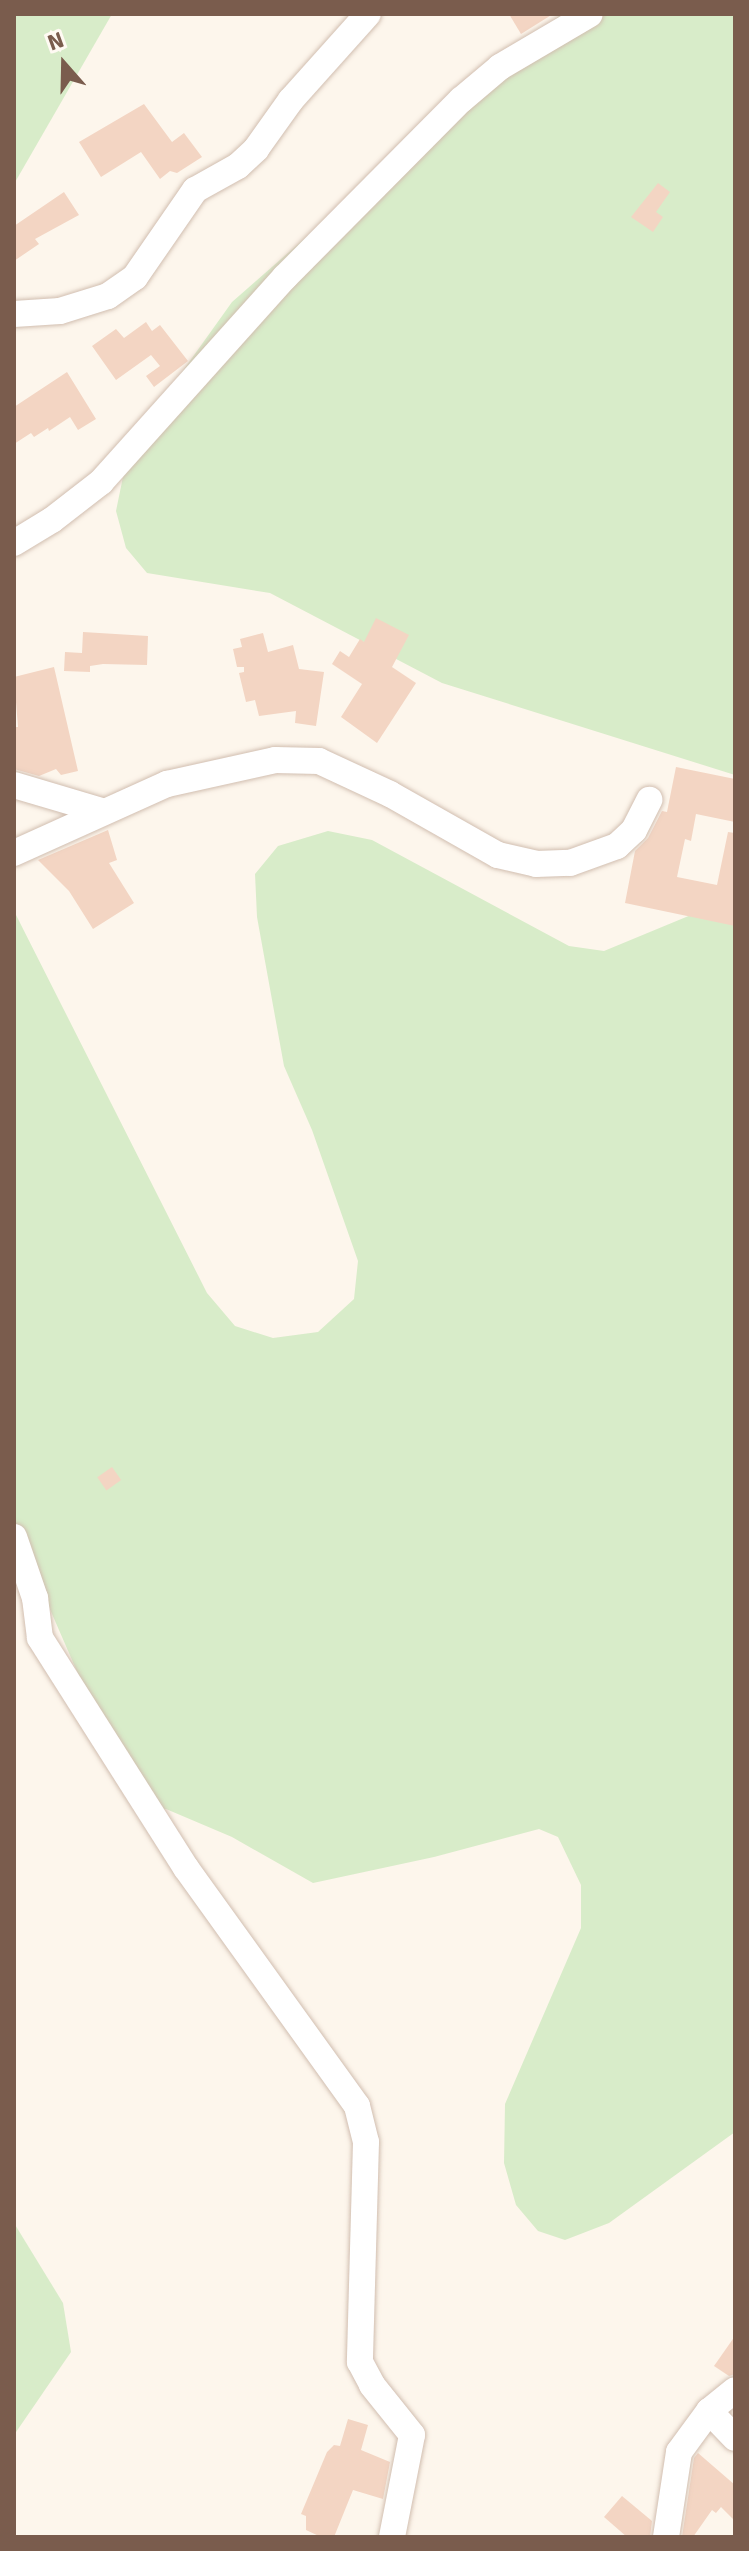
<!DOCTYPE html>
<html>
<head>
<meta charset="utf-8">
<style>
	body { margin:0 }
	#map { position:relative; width:749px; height:2551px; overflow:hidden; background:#fdf6ec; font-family:Signika,sans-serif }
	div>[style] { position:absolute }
	.green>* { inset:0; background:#d8ecc9 }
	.building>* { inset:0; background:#f3d5c3; transform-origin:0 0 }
	.roads { filter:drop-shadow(0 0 2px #d1beb0) drop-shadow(0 0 2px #d1beb0) }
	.minor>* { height:26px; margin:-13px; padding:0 13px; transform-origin:13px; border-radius:13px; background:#fff }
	span { translate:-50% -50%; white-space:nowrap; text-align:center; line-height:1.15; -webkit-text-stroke:8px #fffaf3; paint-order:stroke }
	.frame { position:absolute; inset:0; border:16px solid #7a5c4d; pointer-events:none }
	.north { position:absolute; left:24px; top:24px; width:80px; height:80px; -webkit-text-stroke:6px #fffaf3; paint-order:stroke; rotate:340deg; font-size:22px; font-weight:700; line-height:32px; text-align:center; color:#7a5c4d }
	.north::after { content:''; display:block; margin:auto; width:28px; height:36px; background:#7a5c4d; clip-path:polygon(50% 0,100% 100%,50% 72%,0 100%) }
</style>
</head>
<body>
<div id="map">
	<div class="green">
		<i style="clip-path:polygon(14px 14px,112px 14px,14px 184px)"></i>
		<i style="clip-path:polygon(561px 14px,735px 14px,735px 775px,442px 683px,270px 593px,147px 573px,126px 548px,116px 511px,125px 467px,172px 386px,232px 302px)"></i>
		<i style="clip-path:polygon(328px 831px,372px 840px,569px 946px,604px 951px,703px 910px,735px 878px,735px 2132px,609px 2223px,565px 2240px,538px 2231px,516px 2205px,504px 2163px,505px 2104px,581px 1928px,581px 1885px,558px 1837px,539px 1829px,434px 1857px,313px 1883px,232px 1837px,166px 1809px,136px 1807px,22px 1545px,14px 1536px,14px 911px,207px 1293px,235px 1326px,273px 1338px,318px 1332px,354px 1299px,358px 1261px,312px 1130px,284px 1066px,257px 917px,255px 874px,278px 846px)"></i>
		<i style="clip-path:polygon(14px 2223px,63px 2303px,71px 2352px,14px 2435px)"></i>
	</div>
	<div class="building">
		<i style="clip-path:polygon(509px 14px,553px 14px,521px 34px)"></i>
		<i style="clip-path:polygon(144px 104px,172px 142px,184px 133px,202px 157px,177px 173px,170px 171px,160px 179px,141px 152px,101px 177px,79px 142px)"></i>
		<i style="clip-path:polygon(658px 183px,670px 192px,656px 212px,663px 217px,653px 232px,631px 217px)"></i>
		<i style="clip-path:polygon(64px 192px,79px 215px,35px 239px,39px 244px,14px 261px,14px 226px)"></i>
		<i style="clip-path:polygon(146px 322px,152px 331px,160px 325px,188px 361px,154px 387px,146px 376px,160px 366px,151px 355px,116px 380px,92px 346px,116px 329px,124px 338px)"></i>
		<i style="clip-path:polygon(67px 372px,96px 419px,78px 430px,70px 417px,49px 431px,48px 428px,34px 437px,31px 433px,14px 444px,14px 407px)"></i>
		<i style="clip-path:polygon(376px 618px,409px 635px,392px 667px,416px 683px,377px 743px,341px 717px,362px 684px,332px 664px,340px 651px,349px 657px,360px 639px,364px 642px)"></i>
		<i style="clip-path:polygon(83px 632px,148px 636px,147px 665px,103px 664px,90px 666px,90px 672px,64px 671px,65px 652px,82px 653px)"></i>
		<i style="clip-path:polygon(263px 633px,268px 652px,293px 645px,299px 669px,324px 672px,316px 726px,295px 723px,296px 711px,259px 716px,255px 700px,246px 702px,239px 673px,244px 672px,244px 667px,237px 667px,233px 649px,242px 647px,240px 639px)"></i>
		<i style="clip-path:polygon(54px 667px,78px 771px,61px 775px,56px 769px,39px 776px,14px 769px,14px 727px,18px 727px,14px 677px)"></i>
		<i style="clip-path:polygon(676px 767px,735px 779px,735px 822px,696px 814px,691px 841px,685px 839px,677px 877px,717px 885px,728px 832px,735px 833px,735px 926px,625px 903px,635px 851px,648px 838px,662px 811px,667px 812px)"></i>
		<i style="clip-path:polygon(108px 830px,117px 860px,109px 863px,134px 903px,93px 929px,69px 891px,38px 860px)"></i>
		<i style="left:112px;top:1467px;width:16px;height:18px;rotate:55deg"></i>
		<i style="clip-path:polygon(735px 2336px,735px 2374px,729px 2376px,714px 2366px)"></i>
		<i style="clip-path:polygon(348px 2419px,368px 2425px,361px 2450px,390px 2462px,383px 2499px,353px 2490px,334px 2537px,321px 2537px,306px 2530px,306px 2516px,301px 2514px,327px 2452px,334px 2445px,340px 2446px)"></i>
		<i style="clip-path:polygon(698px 2453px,735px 2485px,735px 2521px,721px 2507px,716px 2513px,712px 2510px,693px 2537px,682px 2537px,694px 2458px)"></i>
		<i style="clip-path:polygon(622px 2496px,652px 2521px,650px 2537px,627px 2537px,604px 2517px)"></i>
	</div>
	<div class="roads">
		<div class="minor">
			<i style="left:14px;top:314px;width:46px;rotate:-3.7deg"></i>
			<i style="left:60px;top:311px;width:50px;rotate:-17.4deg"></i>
			<i style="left:108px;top:296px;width:33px;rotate:-35deg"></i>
			<i style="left:135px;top:277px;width:106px;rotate:-55.4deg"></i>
			<i style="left:195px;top:190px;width:49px;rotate:-29.2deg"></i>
			<i style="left:238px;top:166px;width:25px;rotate:-43deg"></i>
			<i style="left:256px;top:149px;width:60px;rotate:-54.5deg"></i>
			<i style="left:291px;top:100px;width:115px;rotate:-48.2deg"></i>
			<i style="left:14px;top:543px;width:44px;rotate:-31.2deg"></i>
			<i style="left:52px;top:520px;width:62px;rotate:-37.8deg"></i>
			<i style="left:101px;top:482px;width:275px;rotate:-48.1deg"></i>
			<i style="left:285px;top:277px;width:250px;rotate:-45.2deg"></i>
			<i style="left:461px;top:100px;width:51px;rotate:-40.2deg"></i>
			<i style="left:500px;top:67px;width:104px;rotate:-30.5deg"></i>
			<i style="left:14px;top:785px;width:92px;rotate:16.5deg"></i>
			<i style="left:14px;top:853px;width:168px;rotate:-24.3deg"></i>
			<i style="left:167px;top:784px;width:111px;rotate:-12.5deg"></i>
			<i style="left:275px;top:760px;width:44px;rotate:1.3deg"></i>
			<i style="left:319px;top:761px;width:78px;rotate:24.9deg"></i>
			<i style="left:390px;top:794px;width:124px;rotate:29.5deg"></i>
			<i style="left:498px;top:855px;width:39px;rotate:13deg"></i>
			<i style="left:536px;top:864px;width:34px;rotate:-2deg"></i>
			<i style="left:570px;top:863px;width:50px;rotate:-19.9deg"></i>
			<i style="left:617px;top:846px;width:23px;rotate:-43deg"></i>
			<i style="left:634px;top:830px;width:34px;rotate:-63deg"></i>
			<i style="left:14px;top:1537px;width:65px;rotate:71deg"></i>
			<i style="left:35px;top:1598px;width:40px;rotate:82.9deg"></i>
			<i style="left:40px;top:1638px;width:272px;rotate:57.6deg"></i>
			<i style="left:186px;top:1868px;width:293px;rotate:54.3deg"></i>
			<i style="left:357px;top:2106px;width:37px;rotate:76deg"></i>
			<i style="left:366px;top:2142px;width:220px;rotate:91.6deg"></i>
			<i style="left:360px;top:2362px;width:26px;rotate:62deg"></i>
			<i style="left:372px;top:2385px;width:64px;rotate:51.3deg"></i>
			<i style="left:412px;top:2435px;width:104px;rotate:101.1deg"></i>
			<i style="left:709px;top:2411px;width:37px;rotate:46deg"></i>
			<i style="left:666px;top:2537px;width:86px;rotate:-81.3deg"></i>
			<i style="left:679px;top:2452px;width:51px;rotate:-53.8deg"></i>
			<i style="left:709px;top:2411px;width:33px;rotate:-39deg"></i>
		</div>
	</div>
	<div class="frame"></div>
	<div class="north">N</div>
</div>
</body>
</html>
